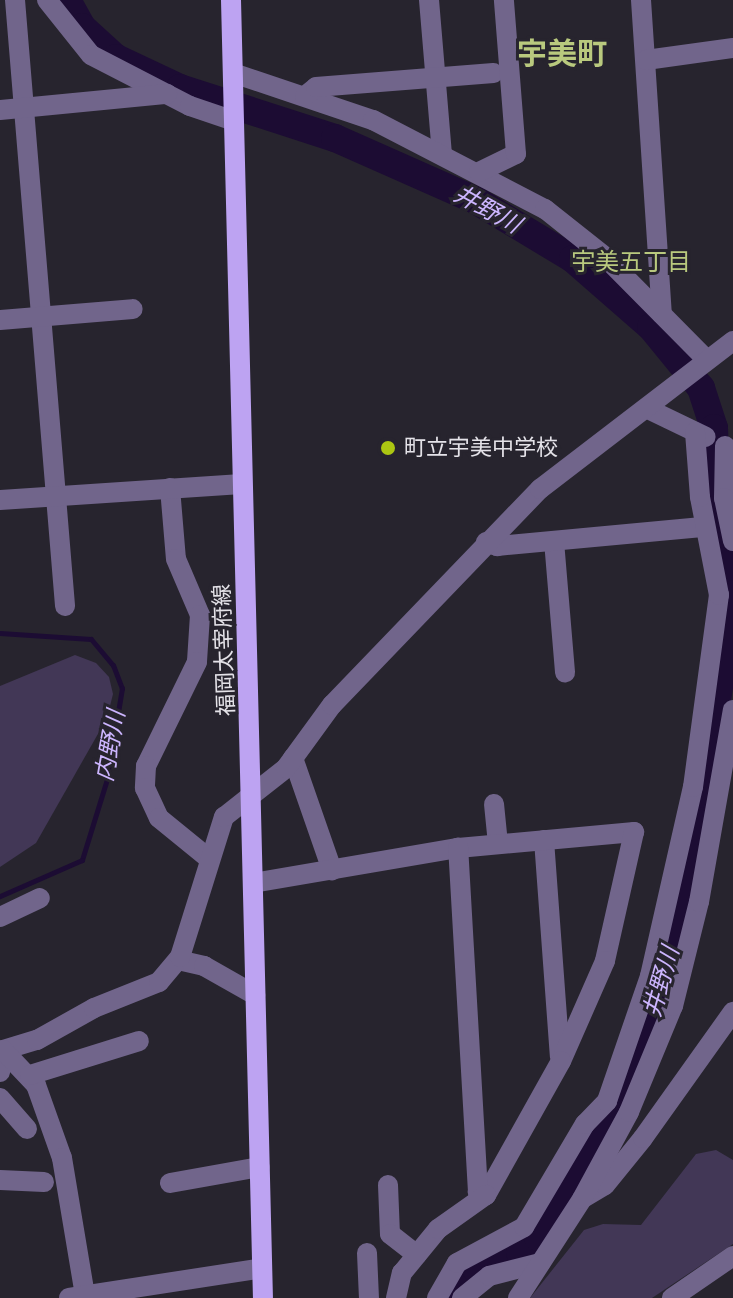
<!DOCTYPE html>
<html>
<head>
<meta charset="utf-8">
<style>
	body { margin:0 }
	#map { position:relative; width:733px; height:1298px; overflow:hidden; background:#27242e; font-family:Roboto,"Noto Sans JP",sans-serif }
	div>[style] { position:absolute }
	.green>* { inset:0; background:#423756 }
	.stream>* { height:5px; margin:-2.5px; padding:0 2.5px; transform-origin:2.5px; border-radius:2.5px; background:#1c0c33 }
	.river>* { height:28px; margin:-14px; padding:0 14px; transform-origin:14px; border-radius:14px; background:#1c0c33 }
	.minor>* { height:20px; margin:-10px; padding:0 10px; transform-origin:10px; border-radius:10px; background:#71658b }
	.major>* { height:20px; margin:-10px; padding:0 10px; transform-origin:10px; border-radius:10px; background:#bda3f2 }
	.dots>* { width:22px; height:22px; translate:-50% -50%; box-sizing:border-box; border:4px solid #27242e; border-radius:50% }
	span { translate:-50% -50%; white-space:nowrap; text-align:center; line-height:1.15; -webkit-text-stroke:6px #27242e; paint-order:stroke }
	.poi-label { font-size:22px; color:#e4e2e8 }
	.left { translate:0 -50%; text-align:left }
	.street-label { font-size:22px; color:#e4e2e8 }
	.water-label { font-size:24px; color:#ccb5fe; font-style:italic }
	.neighbourhood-label { font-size:24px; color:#b9c97e }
	.district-label { font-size:30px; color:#b9c97e; font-weight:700 }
</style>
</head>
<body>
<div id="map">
	<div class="green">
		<i style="clip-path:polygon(75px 655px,96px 663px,109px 677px,113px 694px,107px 718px,36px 843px,0 867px,0 686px)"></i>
		<i style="clip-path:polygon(716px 1150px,733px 1160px,733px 1244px,652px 1298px,530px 1298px,584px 1230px,603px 1224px,641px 1225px,696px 1154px)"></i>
	</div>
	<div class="stream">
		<i style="left:0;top:633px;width:91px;rotate:3.8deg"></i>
		<i style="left:91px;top:639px;width:34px;rotate:50deg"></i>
		<i style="left:113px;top:665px;width:25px;rotate:69deg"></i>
		<i style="left:122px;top:688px;width:92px;rotate:99.4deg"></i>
		<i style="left:107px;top:779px;width:85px;rotate:107.2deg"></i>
		<i style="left:82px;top:860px;width:90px;rotate:156.3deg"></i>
	</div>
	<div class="river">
		<i style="left:67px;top:0;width:31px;rotate:61deg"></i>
		<i style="left:82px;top:27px;width:46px;rotate:42.4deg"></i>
		<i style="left:116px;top:58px;width:71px;rotate:25.1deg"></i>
		<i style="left:180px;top:88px;width:163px;rotate:17.9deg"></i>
		<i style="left:335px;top:138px;width:155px;rotate:23.9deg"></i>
		<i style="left:477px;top:201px;width:112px;rotate:31.1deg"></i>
		<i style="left:573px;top:259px;width:103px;rotate:41.1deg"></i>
		<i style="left:651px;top:327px;width:79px;rotate:50.7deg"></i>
		<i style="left:701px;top:388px;width:42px;rotate:72deg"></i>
		<i style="left:714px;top:428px;width:94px;rotate:87.6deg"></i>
		<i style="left:718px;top:522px;width:62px;rotate:76deg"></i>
		<i style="left:451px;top:1298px;width:38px;rotate:-49deg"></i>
		<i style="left:476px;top:1269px;width:47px;rotate:-21.1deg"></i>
		<i style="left:520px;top:1252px;width:23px;rotate:-40deg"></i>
		<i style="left:538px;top:1237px;width:155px;rotate:-59.3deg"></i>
		<i style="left:617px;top:1104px;width:118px;rotate:-67.1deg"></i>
		<i style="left:663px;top:995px;width:205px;rotate:-78.7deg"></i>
		<i style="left:703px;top:794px;width:202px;rotate:-81.5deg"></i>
	</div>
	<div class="minor">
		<i style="left:15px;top:0;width:608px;rotate:85.28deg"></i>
		<i style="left:47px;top:0;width:70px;rotate:51.3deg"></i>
		<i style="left:91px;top:55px;width:111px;rotate:27.3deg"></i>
		<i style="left:190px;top:106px;width:46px;rotate:18.8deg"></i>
		<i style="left:429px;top:0;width:155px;rotate:85.2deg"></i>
		<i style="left:641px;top:0;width:315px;rotate:86.2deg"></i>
		<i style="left:646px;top:60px;width:88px;rotate:-7.9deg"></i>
		<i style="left:233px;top:73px;width:148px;rotate:18.6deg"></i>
		<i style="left:373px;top:120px;width:194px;rotate:27.4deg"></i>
		<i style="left:545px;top:209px;width:75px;rotate:38.5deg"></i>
		<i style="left:604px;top:256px;width:146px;rotate:45.3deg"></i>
		<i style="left:305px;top:96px;width:14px;rotate:-39deg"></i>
		<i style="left:316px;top:87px;width:178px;rotate:-4.5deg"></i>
		<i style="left:0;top:110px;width:168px;rotate:-5.5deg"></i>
		<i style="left:479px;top:172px;width:41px;rotate:-25.9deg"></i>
		<i style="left:516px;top:154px;width:154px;rotate:-94.5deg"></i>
		<i style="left:0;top:320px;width:133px;rotate:-4.7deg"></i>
		<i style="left:648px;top:409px;width:64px;rotate:25.8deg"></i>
		<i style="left:725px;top:446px;width:52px;rotate:91.1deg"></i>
		<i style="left:724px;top:498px;width:44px;rotate:78.2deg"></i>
		<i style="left:170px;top:488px;width:71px;rotate:85.2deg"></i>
		<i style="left:176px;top:559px;width:61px;rotate:66.8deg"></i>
		<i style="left:200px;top:615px;width:47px;rotate:93.7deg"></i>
		<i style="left:197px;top:662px;width:116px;rotate:116.1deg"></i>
		<i style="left:146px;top:766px;width:22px;rotate:93deg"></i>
		<i style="left:145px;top:788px;width:33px;rotate:65deg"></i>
		<i style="left:159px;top:818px;width:63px;rotate:39.2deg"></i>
		<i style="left:0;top:500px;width:242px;rotate:-3.8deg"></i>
		<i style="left:554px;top:541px;width:132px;rotate:85.2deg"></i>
		<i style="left:486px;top:542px;width:12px;rotate:20deg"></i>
		<i style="left:497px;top:546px;width:206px;rotate:-5.3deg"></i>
		<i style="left:293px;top:758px;width:119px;rotate:70.8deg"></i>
		<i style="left:494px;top:804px;width:40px;rotate:84.3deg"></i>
		<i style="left:544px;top:840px;width:217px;rotate:85.8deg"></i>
		<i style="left:253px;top:883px;width:208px;rotate:-9.7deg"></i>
		<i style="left:458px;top:848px;width:177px;rotate:-5.2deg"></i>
		<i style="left:634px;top:832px;width:132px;rotate:102.7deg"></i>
		<i style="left:605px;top:961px;width:109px;rotate:113.7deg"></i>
		<i style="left:561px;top:1061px;width:154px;rotate:119.2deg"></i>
		<i style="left:486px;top:1195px;width:9px;rotate:-159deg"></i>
		<i style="left:478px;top:1192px;width:345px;rotate:-93.3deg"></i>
		<i style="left:0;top:917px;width:44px;rotate:-25.4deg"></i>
		<i style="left:178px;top:960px;width:27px;rotate:13deg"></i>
		<i style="left:204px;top:966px;width:59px;rotate:29.6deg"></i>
		<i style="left:0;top:1051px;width:39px;rotate:-17deg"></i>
		<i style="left:37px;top:1040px;width:65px;rotate:-29.3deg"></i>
		<i style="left:94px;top:1008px;width:70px;rotate:-21.8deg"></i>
		<i style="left:159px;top:982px;width:33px;rotate:-50deg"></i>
		<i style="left:180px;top:957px;width:147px;rotate:-72.6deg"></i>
		<i style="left:224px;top:817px;width:79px;rotate:-38.3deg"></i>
		<i style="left:286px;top:768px;width:78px;rotate:-53.9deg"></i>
		<i style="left:332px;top:705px;width:300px;rotate:-46.1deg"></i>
		<i style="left:540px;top:489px;width:243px;rotate:-37.5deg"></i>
		<i style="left:0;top:1072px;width:22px;rotate:-82deg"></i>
		<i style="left:3px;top:1050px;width:48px;rotate:46.7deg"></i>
		<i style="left:36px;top:1085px;width:77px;rotate:70.4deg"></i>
		<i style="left:62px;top:1158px;width:140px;rotate:80.5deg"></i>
		<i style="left:30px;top:1075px;width:114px;rotate:-17.3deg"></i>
		<i style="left:0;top:1098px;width:41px;rotate:48.9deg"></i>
		<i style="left:0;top:1180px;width:44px;rotate:2.6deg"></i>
		<i style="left:170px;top:1183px;width:91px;rotate:-10.1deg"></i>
		<i style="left:388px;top:1185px;width:49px;rotate:87.7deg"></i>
		<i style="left:390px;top:1234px;width:34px;rotate:38deg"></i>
		<i style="left:585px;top:1197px;width:23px;rotate:-31deg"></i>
		<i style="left:605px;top:1185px;width:60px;rotate:-51deg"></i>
		<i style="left:643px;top:1138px;width:155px;rotate:-54.5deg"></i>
		<i style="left:367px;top:1253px;width:45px;rotate:87.5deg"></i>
		<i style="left:69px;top:1298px;width:195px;rotate:-8.8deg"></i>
		<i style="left:396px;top:1298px;width:26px;rotate:-77deg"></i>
		<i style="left:402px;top:1273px;width:57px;rotate:-50.7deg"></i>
		<i style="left:438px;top:1229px;width:59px;rotate:-35.3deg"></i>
		<i style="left:437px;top:1298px;width:40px;rotate:-60.3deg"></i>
		<i style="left:457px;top:1263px;width:76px;rotate:-28.2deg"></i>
		<i style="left:524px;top:1227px;width:120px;rotate:-59.4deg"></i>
		<i style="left:585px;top:1124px;width:32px;rotate:-46deg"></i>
		<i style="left:607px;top:1101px;width:132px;rotate:-71deg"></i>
		<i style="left:650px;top:976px;width:194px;rotate:-77.2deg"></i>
		<i style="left:693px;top:787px;width:194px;rotate:-82.3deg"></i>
		<i style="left:719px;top:595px;width:100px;rotate:-101deg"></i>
		<i style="left:700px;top:497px;width:65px;rotate:-94.4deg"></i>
		<i style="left:462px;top:1298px;width:35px;rotate:-39deg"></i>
		<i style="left:489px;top:1276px;width:53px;rotate:-14.3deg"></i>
		<i style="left:518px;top:1298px;width:118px;rotate:-57.1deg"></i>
		<i style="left:582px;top:1199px;width:99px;rotate:-61.6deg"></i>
		<i style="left:629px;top:1112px;width:115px;rotate:-67.5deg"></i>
		<i style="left:673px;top:1006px;width:107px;rotate:-76deg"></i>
		<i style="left:699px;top:902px;width:195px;rotate:-80deg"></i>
		<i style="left:672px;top:1298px;width:74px;rotate:-34.5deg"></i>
	</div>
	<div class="major">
		<i style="left:231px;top:0;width:1298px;rotate:88.59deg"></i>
	</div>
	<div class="dots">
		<i style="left:388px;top:448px;background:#acc612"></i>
	</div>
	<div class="poi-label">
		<span class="left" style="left:404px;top:448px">町立宇美中学校</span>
	</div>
	<div class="street-label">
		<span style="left:224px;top:650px;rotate:-92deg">福岡太宰府線</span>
	</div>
	<div class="water-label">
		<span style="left:487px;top:210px;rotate:29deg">井野川</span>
		<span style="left:111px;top:746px;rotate:-80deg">内野川</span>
		<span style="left:662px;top:982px;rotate:-74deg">井野川</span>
	</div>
	<div class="neighbourhood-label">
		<span style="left:631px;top:263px">宇美五丁目</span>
	</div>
	<div class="district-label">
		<span style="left:562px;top:54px">宇美町</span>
	</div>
</div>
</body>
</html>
